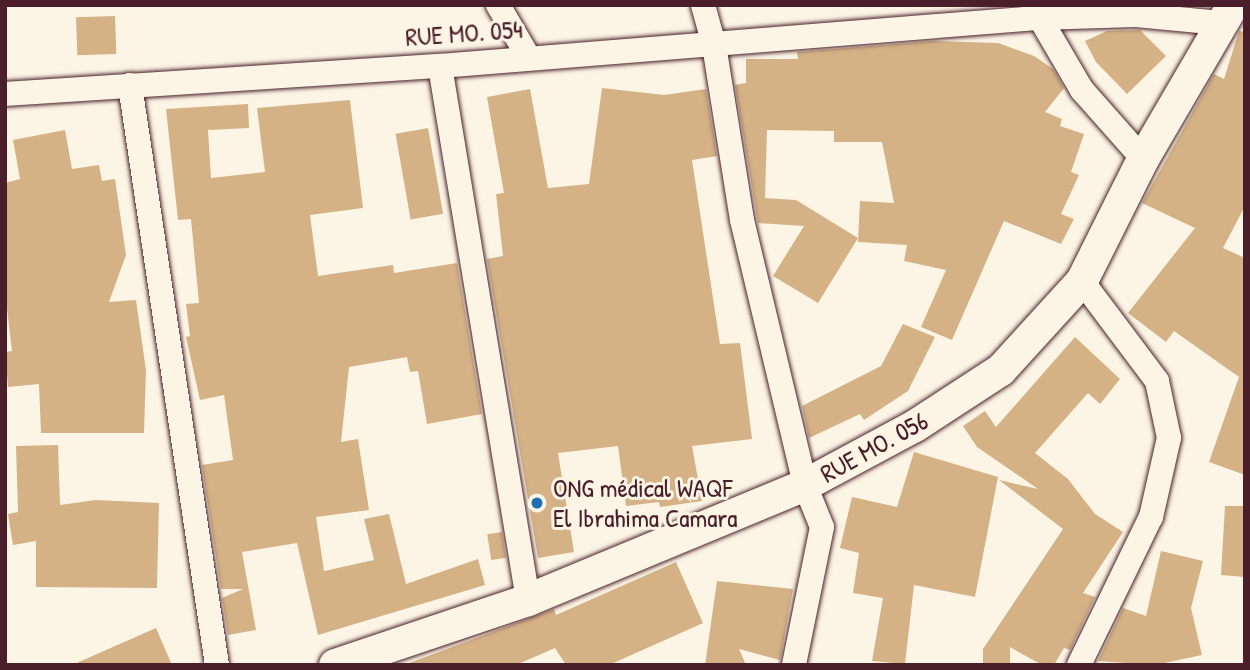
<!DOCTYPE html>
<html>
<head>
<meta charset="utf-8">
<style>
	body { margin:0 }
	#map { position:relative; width:1250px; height:670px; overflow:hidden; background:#fcf5e5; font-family:"Patrick Hand",sans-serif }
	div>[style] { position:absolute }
	.building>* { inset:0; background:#d4b286; transform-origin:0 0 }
	.roads { filter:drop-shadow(0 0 2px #4a1f2b) drop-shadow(0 0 2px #4a1f2b) }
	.minor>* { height:24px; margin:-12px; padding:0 12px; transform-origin:12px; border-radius:12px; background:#fcf5e5 }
	.tertiary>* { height:32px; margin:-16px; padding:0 16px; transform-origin:16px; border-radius:16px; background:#fcf5e5 }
	.dots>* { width:19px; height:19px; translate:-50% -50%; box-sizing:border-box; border:4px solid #fcf5e5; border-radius:50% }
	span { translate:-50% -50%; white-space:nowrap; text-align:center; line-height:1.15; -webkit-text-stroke:6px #fcf5e5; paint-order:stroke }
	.street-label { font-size:26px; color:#4a1f2b }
	.poi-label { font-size:26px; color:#4a1f2b }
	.left { translate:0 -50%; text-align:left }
	.frame { position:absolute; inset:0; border:7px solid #4a1f2b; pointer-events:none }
</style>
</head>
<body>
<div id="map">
	<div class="building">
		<i style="left:115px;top:16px;width:38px;height:39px;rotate:88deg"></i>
		<i style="clip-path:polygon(1140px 30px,1166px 56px,1127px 94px,1096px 62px,1085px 41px,1107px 31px)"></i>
		<i style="clip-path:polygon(1239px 31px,1245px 32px,1245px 206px,1223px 248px,1245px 258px,1245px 475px,1209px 462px,1239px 377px,1174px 331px,1166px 342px,1128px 313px,1195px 228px,1142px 203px,1214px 74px,1224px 79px)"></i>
		<i style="clip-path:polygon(933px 41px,998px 43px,1034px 56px,1053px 69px,1064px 88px,1045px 112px,1062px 119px,1060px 126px,1084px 134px,1071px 172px,1079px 175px,1061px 214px,1074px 219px,1061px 244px,1004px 221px,952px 340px,921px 327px,946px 270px,904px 261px,907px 245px,858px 242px,860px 201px,894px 203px,882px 142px,834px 142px,834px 131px,767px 130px,765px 198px,796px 200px,858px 238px,818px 303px,773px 276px,804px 226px,758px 223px,735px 85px,746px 83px,746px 59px,798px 59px,797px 52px)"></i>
		<i style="clip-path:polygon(602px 88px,664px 95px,706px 89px,717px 156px,692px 160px,720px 344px,740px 343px,752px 439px,692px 446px,702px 501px,660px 507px,659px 502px,626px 506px,618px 446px,558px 453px,574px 552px,538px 558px,487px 259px,503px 256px,496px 194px,504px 193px,487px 97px,530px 89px,548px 188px,589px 184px)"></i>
		<i style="clip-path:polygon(350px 100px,363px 208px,310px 215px,318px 276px,393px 265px,394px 273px,457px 263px,482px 414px,427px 424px,418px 371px,410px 372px,407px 357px,349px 367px,341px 442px,358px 439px,369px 510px,316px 517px,324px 571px,374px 560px,364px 519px,389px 514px,406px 584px,478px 559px,485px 585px,318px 635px,297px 543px,242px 552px,256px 630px,228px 635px,222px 598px,243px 589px,221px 589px,202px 465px,233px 460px,224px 395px,200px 400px,186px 337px,190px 336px,186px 304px,199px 303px,191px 219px,178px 220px,166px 109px,248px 104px,249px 128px,208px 130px,211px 178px,265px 172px,257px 108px)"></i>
		<i style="left:428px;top:128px;width:87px;height:33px;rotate:80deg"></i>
		<i style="clip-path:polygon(65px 130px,72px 169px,99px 165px,102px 181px,115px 179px,126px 255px,109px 302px,136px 300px,146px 370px,144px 433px,41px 433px,39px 384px,8px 387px,5px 352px,12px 351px,5px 292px,5px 183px,20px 179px,13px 140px)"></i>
		<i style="clip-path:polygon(903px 324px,935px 337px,908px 391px,864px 420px,860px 414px,809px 438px,802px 406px,881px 366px)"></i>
		<i style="clip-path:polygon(1075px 337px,1120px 379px,1100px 404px,1088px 393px,1035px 453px,1068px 479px,1095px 514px,1123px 532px,1083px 593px,1095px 597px,1070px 650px,1064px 648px,1054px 665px,1042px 665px,1010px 647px,1010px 665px,983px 665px,983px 649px,1063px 529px,999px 480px,1038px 489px,977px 447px,963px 426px,985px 411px,996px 427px)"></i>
		<i style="clip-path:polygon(58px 445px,60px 505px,96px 500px,159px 503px,157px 588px,36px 587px,36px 541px,13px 545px,8px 514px,18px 512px,16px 446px)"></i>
		<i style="clip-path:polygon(914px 452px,998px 477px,975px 597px,914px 585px,905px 664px,872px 661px,883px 598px,853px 593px,859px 553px,840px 548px,852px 497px,897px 507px)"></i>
		<i style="clip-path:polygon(1225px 506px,1245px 506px,1245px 577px,1221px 575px)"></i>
		<i style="left:502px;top:532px;width:26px;height:15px;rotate:81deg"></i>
		<i style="clip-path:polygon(1161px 551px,1203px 561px,1191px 608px,1202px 655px,1155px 665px,1098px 661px,1123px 608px,1146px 616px)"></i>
		<i style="clip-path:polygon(676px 562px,703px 623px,609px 665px,566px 665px,555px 648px,516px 665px,404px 665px,554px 609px,556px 615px)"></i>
		<i style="clip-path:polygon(717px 581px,793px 589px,780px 660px,739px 649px,746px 665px,705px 665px)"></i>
		<i style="clip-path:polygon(156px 628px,172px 665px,72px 665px)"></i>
	</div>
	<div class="roads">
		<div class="minor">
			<i style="left:498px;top:5px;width:61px;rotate:59.7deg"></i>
			<i style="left:703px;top:5px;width:41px;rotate:74.6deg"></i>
			<i style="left:714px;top:45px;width:177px;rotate:80.9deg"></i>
			<i style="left:742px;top:220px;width:272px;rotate:76.6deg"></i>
			<i style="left:805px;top:485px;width:45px;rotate:68deg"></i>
			<i style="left:822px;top:527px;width:141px;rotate:101.5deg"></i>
			<i style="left:1034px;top:8px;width:95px;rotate:59.7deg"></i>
			<i style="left:1082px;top:90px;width:92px;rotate:48.5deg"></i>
			<i style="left:440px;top:66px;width:541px;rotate:80.64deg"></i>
			<i style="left:130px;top:85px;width:586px;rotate:81.47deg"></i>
			<i style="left:5px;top:94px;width:436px;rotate:-3.7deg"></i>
			<i style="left:440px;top:66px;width:599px;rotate:-4.6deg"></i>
			<i style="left:1037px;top:18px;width:99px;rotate:-1.7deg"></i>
			<i style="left:1136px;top:15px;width:85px;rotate:5.4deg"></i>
			<i style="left:1079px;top:665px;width:165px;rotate:-64.1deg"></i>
			<i style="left:1151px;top:517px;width:81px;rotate:-77.2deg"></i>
			<i style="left:1169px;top:438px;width:58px;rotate:-101.9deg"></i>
			<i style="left:1157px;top:381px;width:125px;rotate:-126.9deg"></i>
		</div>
		<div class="tertiary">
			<i style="left:335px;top:665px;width:204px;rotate:-18.6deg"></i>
			<i style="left:528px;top:600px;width:300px;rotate:-22.5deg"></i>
			<i style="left:805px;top:485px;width:125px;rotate:-28.2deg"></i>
			<i style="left:915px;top:426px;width:103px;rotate:-33.1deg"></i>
			<i style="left:1001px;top:370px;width:120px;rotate:-47.7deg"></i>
			<i style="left:1082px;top:281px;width:136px;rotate:-63.4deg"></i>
			<i style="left:1143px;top:159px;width:178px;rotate:-59.7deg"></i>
		</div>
	</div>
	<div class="dots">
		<i style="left:537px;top:503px;background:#1f6fb2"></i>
	</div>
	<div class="street-label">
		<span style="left:464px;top:33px;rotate:-4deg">RUE MO. 054</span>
		<span style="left:874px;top:447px;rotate:-29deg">RUE MO. 056</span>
	</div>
	<div class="poi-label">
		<span class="left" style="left:553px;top:503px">ONG médical WAQF<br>El Ibrahima Camara</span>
	</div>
	<div class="frame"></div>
</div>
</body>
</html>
